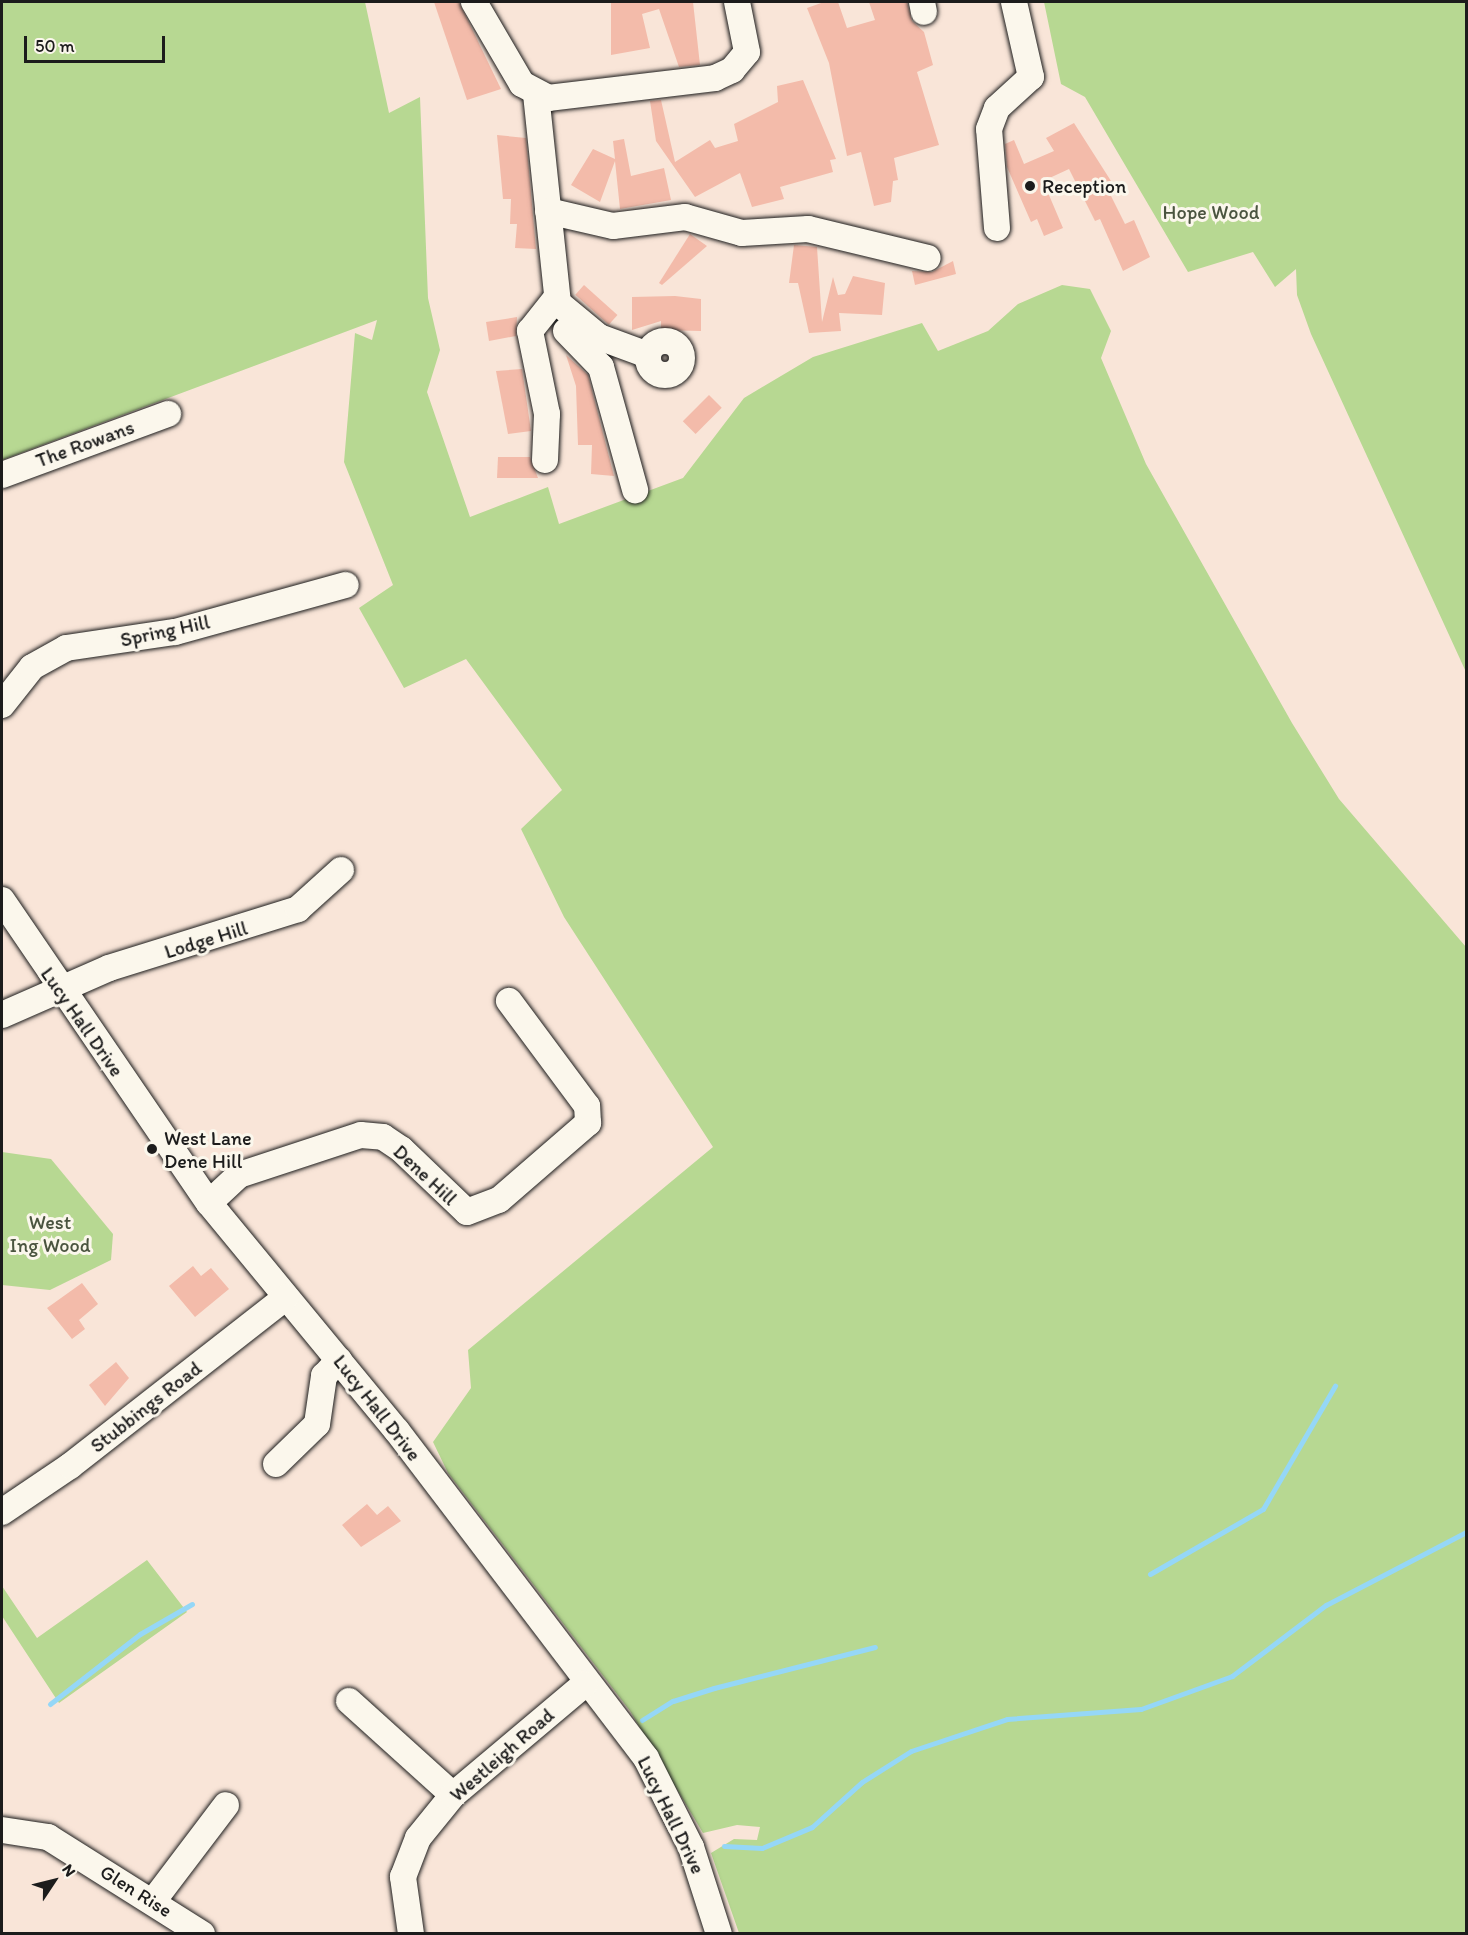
<!DOCTYPE html>
<html>
<head>
<meta charset="utf-8">
<style>
	body { margin:0 }
	#map { position:relative; width:1468px; height:1935px; overflow:hidden; background:#f9e5d8; font-family:Itim,sans-serif }
	div>[style] { position:absolute }
	.green>* { inset:0; background:#b7d892 }
	.stream>* { height:5px; margin:-2.5px; padding:0 2.5px; transform-origin:2.5px; border-radius:2.5px; background:#95d7f7 }
	.building>* { inset:0; background:#f3bbaa; transform-origin:0 0 }
	.roads { filter:drop-shadow(0 0 2px #1c1c1c) drop-shadow(0 0 2px #1c1c1c) }
	.minor>* { height:26px; margin:-13px; padding:0 13px; transform-origin:13px; border-radius:13px; background:#fbf7ec }
	.minor>.ring { margin:-13px; padding:0; box-sizing:content-box; background:none; border:26px solid #fbf7ec; border-radius:50% }
	.dots>* { width:16px; height:16px; translate:-50% -50%; box-sizing:border-box; border:3px solid #fbf7ec; border-radius:50% }
	span { translate:-50% -50%; white-space:nowrap; text-align:center; line-height:1.15; -webkit-text-stroke:6px #fbf7ec; paint-order:stroke }
	.poi-label { font-size:20px; color:#1c1c1c }
	.left { translate:0 -50%; text-align:left }
	.park-label { font-size:20px; color:#4a543f }
	.street-label { font-size:20px; color:#1c1c1c }
	.frame { position:absolute; inset:0; border:3px solid #1c1c1c; pointer-events:none }
	.north { position:absolute; left:24px; top:1851px; width:60px; height:60px; -webkit-text-stroke:4px #fbf7ec; paint-order:stroke; rotate:55deg; font-size:16px; font-weight:700; line-height:24px; text-align:center; color:#1c1c1c }
	.north::after { content:''; display:block; margin:auto; width:21px; height:27px; background:#1c1c1c; clip-path:polygon(50% 0,100% 100%,50% 72%,0 100%) }
	.scale { position:absolute; left:24px; top:36px; width:141px; height:27px; box-sizing:border-box; border:3px solid #1c1c1c; border-top:0; padding-left:8px; font-size:18px; line-height:21px; white-space:nowrap; color:#1c1c1c; -webkit-text-stroke:4px #fbf7ec; paint-order:stroke }
</style>
</head>
<body>
<div id="map">
	<div class="green">
		<i style="clip-path:polygon(2px 2px,365px 2px,389px 113px,420px 97px,428px 298px,440px 350px,427px 392px,470px 517px,548px 487px,559px 524px,683px 478px,744px 398px,813px 357px,922px 323px,938px 351px,988px 331px,1018px 304px,1062px 285px,1090px 289px,1111px 331px,1101px 358px,1146px 464px,1292px 723px,1339px 799px,1466px 947px,1466px 1933px,739px 1933px,711px 1853px,734px 1839px,757px 1840px,760px 1827px,737px 1825px,703px 1833px,630px 1711px,448px 1473px,433px 1442px,471px 1388px,468px 1350px,713px 1147px,564px 917px,521px 829px,562px 790px,466px 659px,404px 688px,359px 608px,393px 585px,344px 462px,355px 333px,372px 340px,377px 320px,2px 460px)"></i>
		<i style="clip-path:polygon(1044px 2px,1466px 2px,1466px 672px,1311px 334px,1297px 295px,1296px 269px,1275px 287px,1253px 252px,1188px 272px,1085px 97px,1061px 84px)"></i>
		<i style="clip-path:polygon(2px 1152px,51px 1159px,113px 1234px,111px 1260px,50px 1290px,2px 1285px)"></i>
		<i style="clip-path:polygon(147px 1560px,187px 1612px,59px 1703px,2px 1616px,2px 1586px,37px 1638px)"></i>
	</div>
	<div class="stream">
		<i style="left:1150px;top:1574px;width:130px;rotate:-29.9deg"></i>
		<i style="left:1263px;top:1509px;width:143px;rotate:-59.7deg"></i>
		<i style="left:50px;top:1704px;width:114px;rotate:-37.9deg"></i>
		<i style="left:140px;top:1634px;width:60px;rotate:-30deg"></i>
		<i style="left:642px;top:1720px;width:36px;rotate:-32deg"></i>
		<i style="left:673px;top:1701px;width:43px;rotate:-17.6deg"></i>
		<i style="left:714px;top:1688px;width:166px;rotate:-14.3deg"></i>
		<i style="left:724px;top:1846px;width:38px;rotate:3deg"></i>
		<i style="left:762px;top:1848px;width:54px;rotate:-22.8deg"></i>
		<i style="left:812px;top:1827px;width:67px;rotate:-42deg"></i>
		<i style="left:862px;top:1782px;width:58px;rotate:-32.3deg"></i>
		<i style="left:911px;top:1751px;width:101px;rotate:-18.4deg"></i>
		<i style="left:1007px;top:1719px;width:134px;rotate:-4.3deg"></i>
		<i style="left:1141px;top:1709px;width:97px;rotate:-19.9deg"></i>
		<i style="left:1232px;top:1676px;width:118px;rotate:-37.1deg"></i>
		<i style="left:1326px;top:1605px;width:158px;rotate:-27.5deg"></i>
	</div>
	<div class="building">
		<i style="clip-path:polygon(434px 2px,459px 2px,501px 89px,467px 100px)"></i>
		<i style="clip-path:polygon(611px 2px,693px 2px,700px 65px,679px 67px,659px 9px,642px 14px,650px 48px,611px 55px)"></i>
		<i style="clip-path:polygon(824px 2px,838px 2px,847px 28px,875px 20px,869px 2px,907px 2px,912px 21px,924px 32px,933px 65px,917px 72px,939px 145px,894px 158px,898px 180px,893px 181px,891px 202px,874px 206px,861px 152px,847px 156px,829px 63px,807px 8px)"></i>
		<i style="clip-path:polygon(803px 80px,836px 159px,830px 160px,833px 172px,780px 187px,784px 199px,752px 207px,740px 173px,695px 197px,656px 141px,650px 101px,661px 100px,675px 162px,710px 140px,715px 148px,738px 141px,734px 124px,778px 102px,777px 86px)"></i>
		<i style="clip-path:polygon(1074px 123px,1111px 181px,1105px 184px,1125px 224px,1134px 220px,1150px 257px,1123px 271px,1100px 219px,1095px 221px,1069px 169px,1043px 181px,1063px 228px,1044px 236px,1037px 219px,1031px 222px,1007px 167px,1005px 144px,1014px 140px,1024px 164px,1054px 151px,1046px 138px)"></i>
		<i style="clip-path:polygon(497px 135px,526px 138px,536px 249px,515px 248px,517px 224px,510px 224px,511px 199px,503px 199px)"></i>
		<i style="clip-path:polygon(624px 139px,631px 176px,664px 168px,671px 200px,620px 209px,615px 161px,600px 202px,571px 185px,593px 149px,615px 159px,613px 141px)"></i>
		<i style="clip-path:polygon(690px 234px,707px 246px,662px 285px,659px 283px)"></i>
		<i style="clip-path:polygon(794px 245px,817px 247px,822px 322px,833px 277px,838px 295px,845px 294px,853px 276px,885px 283px,882px 315px,839px 313px,841px 331px,809px 333px,798px 283px,789px 283px)"></i>
		<i style="clip-path:polygon(953px 261px,956px 274px,915px 285px,912px 271px,932px 272px)"></i>
		<i style="left:584px;top:285px;width:45px;height:13px;rotate:42deg"></i>
		<i style="clip-path:polygon(675px 296px,701px 299px,701px 331px,661px 330px,661px 321px,632px 330px,632px 297px)"></i>
		<i style="clip-path:polygon(517px 317px,516px 336px,489px 341px,486px 322px)"></i>
		<i style="clip-path:polygon(566px 355px,588px 375px,614px 476px,591px 474px,592px 445px,578px 445px,576px 386px)"></i>
		<i style="clip-path:polygon(522px 369px,531px 431px,508px 434px,496px 371px)"></i>
		<i style="left:709px;top:395px;width:18px;height:37px;rotate:45deg"></i>
		<i style="clip-path:polygon(498px 457px,530px 457px,538px 478px,497px 478px)"></i>
		<i style="clip-path:polygon(193px 1266px,201px 1276px,211px 1268px,229px 1289px,195px 1317px,169px 1286px)"></i>
		<i style="clip-path:polygon(82px 1283px,98px 1304px,79px 1320px,85px 1329px,72px 1339px,47px 1308px)"></i>
		<i style="clip-path:polygon(116px 1362px,129px 1378px,105px 1406px,89px 1385px)"></i>
		<i style="clip-path:polygon(367px 1504px,377px 1515px,388px 1506px,401px 1521px,361px 1547px,342px 1525px)"></i>
	</div>
	<div class="roads">
		<div class="minor">
			<i style="left:474px;top:2px;width:95px;rotate:59.7deg"></i>
			<i style="left:522px;top:84px;width:30px;rotate:28deg"></i>
			<i style="left:548px;top:98px;width:168px;rotate:-6.8deg"></i>
			<i style="left:715px;top:78px;width:19px;rotate:-25deg"></i>
			<i style="left:732px;top:70px;width:23px;rotate:-50deg"></i>
			<i style="left:747px;top:52px;width:51px;rotate:-101.3deg"></i>
			<i style="left:922px;top:2px;width:10px;rotate:79deg"></i>
			<i style="left:536px;top:94px;width:210px;rotate:84deg"></i>
			<i style="left:558px;top:303px;width:53px;rotate:39.7deg"></i>
			<i style="left:599px;top:337px;width:52px;rotate:20.2deg"></i>
			<i style="left:548px;top:211px;width:67px;rotate:13deg"></i>
			<i style="left:613px;top:226px;width:73px;rotate:-7.1deg"></i>
			<i style="left:685px;top:217px;width:59px;rotate:15.7deg"></i>
			<i style="left:742px;top:233px;width:66px;rotate:-3.5deg"></i>
			<i style="left:808px;top:229px;width:123px;rotate:13.6deg"></i>
			<i style="left:997px;top:228px;width:99px;rotate:-94.6deg"></i>
			<i style="left:989px;top:129px;width:22px;rotate:-69deg"></i>
			<i style="left:997px;top:108px;width:46px;rotate:-42.4deg"></i>
			<i style="left:1031px;top:77px;width:77px;rotate:-102.8deg"></i>
			<i style="left:566px;top:331px;width:50px;rotate:45.8deg"></i>
			<i style="left:601px;top:367px;width:128px;rotate:74.5deg"></i>
			<i class="ring" style="left:648px;top:341px;width:8px;height:8px"></i>
			<i style="left:545px;top:460px;width:46px;rotate:-87.5deg"></i>
			<i style="left:547px;top:414px;width:85px;rotate:-101.6deg"></i>
			<i style="left:530px;top:331px;width:43px;rotate:-51.5deg"></i>
			<i style="left:2px;top:475px;width:177px;rotate:-20.2deg"></i>
			<i style="left:2px;top:705px;width:48px;rotate:-51.7deg"></i>
			<i style="left:32px;top:667px;width:39px;rotate:-29deg"></i>
			<i style="left:66px;top:648px;width:110px;rotate:-8.4deg"></i>
			<i style="left:175px;top:632px;width:177px;rotate:-15.4deg"></i>
			<i style="left:2px;top:900px;width:367px;rotate:55.7deg"></i>
			<i style="left:209px;top:1203px;width:296px;rotate:50.5deg"></i>
			<i style="left:397px;top:1431px;width:411px;rotate:52.7deg"></i>
			<i style="left:646px;top:1758px;width:100px;rotate:63.2deg"></i>
			<i style="left:691px;top:1847px;width:91px;rotate:72.2deg"></i>
			<i style="left:2px;top:1015px;width:117px;rotate:-23.7deg"></i>
			<i style="left:109px;top:968px;width:198px;rotate:-17.3deg"></i>
			<i style="left:298px;top:909px;width:58px;rotate:-42.2deg"></i>
			<i style="left:209px;top:1203px;width:41px;rotate:-43deg"></i>
			<i style="left:239px;top:1175px;width:128px;rotate:-18.2deg"></i>
			<i style="left:361px;top:1135px;width:22px;rotate:5deg"></i>
			<i style="left:383px;top:1137px;width:22px;rotate:34deg"></i>
			<i style="left:401px;top:1149px;width:91px;rotate:43.7deg"></i>
			<i style="left:467px;top:1212px;width:34px;rotate:-21deg"></i>
			<i style="left:499px;top:1200px;width:118px;rotate:-40.9deg"></i>
			<i style="left:588px;top:1123px;width:17px;rotate:-93deg"></i>
			<i style="left:587px;top:1106px;width:131px;rotate:-126.6deg"></i>
			<i style="left:276px;top:1464px;width:57px;rotate:-44.3deg"></i>
			<i style="left:317px;top:1424px;width:49px;rotate:-81.7deg"></i>
			<i style="left:324px;top:1376px;width:22px;rotate:-47deg"></i>
			<i style="left:2px;top:1512px;width:82px;rotate:-34.1deg"></i>
			<i style="left:70px;top:1466px;width:274px;rotate:-38deg"></i>
			<i style="left:349px;top:1701px;width:140px;rotate:42.1deg"></i>
			<i style="left:2px;top:1830px;width:47px;rotate:8.7deg"></i>
			<i style="left:48px;top:1837px;width:182px;rotate:32.2deg"></i>
			<i style="left:154px;top:1900px;width:119px;rotate:-52.8deg"></i>
			<i style="left:411px;top:1934px;width:58px;rotate:-98deg"></i>
			<i style="left:403px;top:1877px;width:42px;rotate:-69deg"></i>
			<i style="left:418px;top:1838px;width:55px;rotate:-50.9deg"></i>
			<i style="left:453px;top:1795px;width:172px;rotate:-40.1deg"></i>
		</div>
	</div>
	<div class="dots">
		<i style="left:1030px;top:186px;background:#1c1c1c"></i>
		<i style="left:152px;top:1149px;background:#1c1c1c"></i>
	</div>
	<div class="poi-label">
		<span class="left" style="left:1042px;top:186px">Reception</span>
		<span class="left" style="left:164px;top:1150px">West Lane<br>Dene Hill</span>
	</div>
	<div class="park-label">
		<span style="left:1211px;top:212px">Hope Wood</span>
		<span style="left:50px;top:1234px">West<br>Ing Wood</span>
	</div>
	<div class="street-label">
		<span style="left:85px;top:444px;rotate:-20deg">The Rowans</span>
		<span style="left:165px;top:631px;rotate:-12deg">Spring Hill</span>
		<span style="left:206px;top:940px;rotate:-17deg">Lodge Hill</span>
		<span style="left:82px;top:1022px;rotate:55deg">Lucy Hall Drive</span>
		<span style="left:425px;top:1175px;rotate:43deg">Dene Hill</span>
		<span style="left:146px;top:1407px;rotate:-38deg">Stubbings Road</span>
		<span style="left:377px;top:1408px;rotate:52deg">Lucy Hall Drive</span>
		<span style="left:502px;top:1755px;rotate:-41deg">Westleigh Road</span>
		<span style="left:671px;top:1815px;rotate:64deg">Lucy Hall Drive</span>
		<span style="left:136px;top:1891px;rotate:32deg">Glen Rise</span>
	</div>
	<div class="frame"></div>
	<div class="north">N</div>
	<div class="scale">50 m</div>
</div>
</body>
</html>
